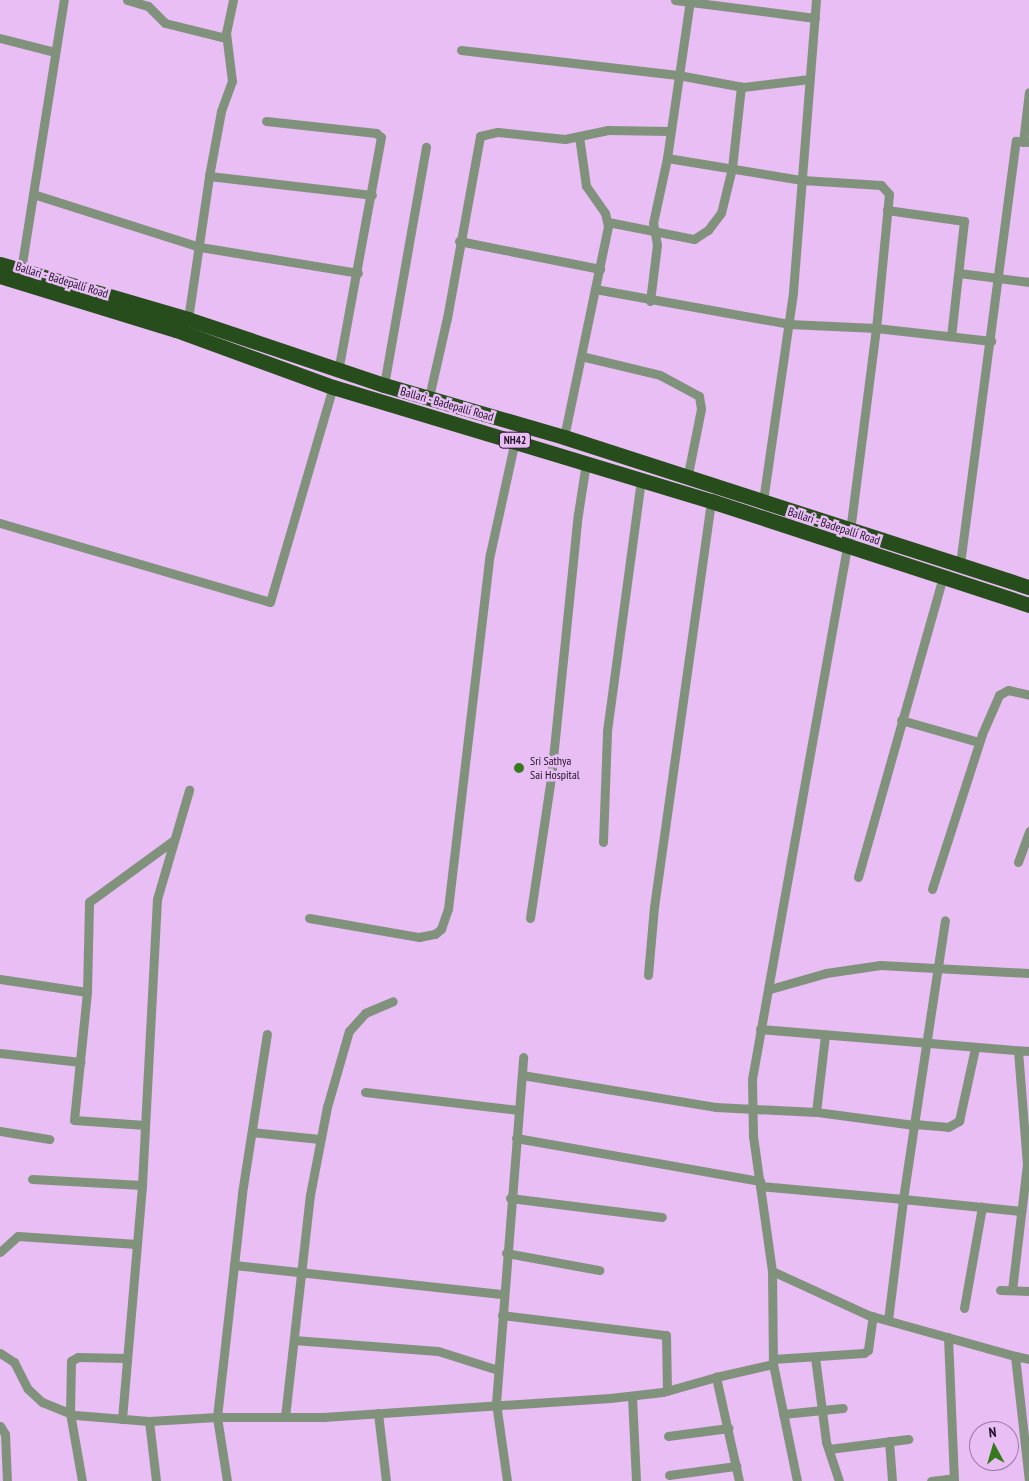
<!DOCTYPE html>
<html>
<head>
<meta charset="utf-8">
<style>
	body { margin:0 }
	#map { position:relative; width:1029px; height:1481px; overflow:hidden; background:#e8bef4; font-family:"PT Sans Narrow",sans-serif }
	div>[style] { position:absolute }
	.street>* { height:9px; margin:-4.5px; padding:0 4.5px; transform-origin:4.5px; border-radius:4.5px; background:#81927c }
	.highway>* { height:15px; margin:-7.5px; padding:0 7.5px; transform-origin:7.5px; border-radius:7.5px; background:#284d1c }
	.dots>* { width:14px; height:14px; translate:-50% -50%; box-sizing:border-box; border:2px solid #e8bef4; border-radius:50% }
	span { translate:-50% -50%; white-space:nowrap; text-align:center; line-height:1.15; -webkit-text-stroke:5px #e8bef4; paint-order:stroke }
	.shield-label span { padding:1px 4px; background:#e8bef4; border:1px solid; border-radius:4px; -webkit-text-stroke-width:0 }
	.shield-label { font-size:11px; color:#221327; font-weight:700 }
	.street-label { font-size:12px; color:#221327 }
	.poi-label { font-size:12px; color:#221327 }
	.left { translate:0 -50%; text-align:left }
	.north { position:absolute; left:969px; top:1421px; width:50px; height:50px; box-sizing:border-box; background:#e8bef4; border:1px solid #997aa2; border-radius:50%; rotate:354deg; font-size:14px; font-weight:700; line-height:20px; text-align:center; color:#221327 }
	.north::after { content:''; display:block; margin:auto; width:18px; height:22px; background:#357a1c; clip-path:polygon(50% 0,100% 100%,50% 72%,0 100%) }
</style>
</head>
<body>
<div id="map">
	<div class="street">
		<i style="left:127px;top:0;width:22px;rotate:16deg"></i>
		<i style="left:148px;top:6px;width:24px;rotate:45deg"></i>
		<i style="left:165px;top:23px;width:63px;rotate:13.8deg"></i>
		<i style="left:675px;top:0;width:141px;rotate:7.3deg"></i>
		<i style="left:0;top:38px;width:57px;rotate:14.3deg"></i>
		<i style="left:461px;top:50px;width:218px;rotate:6.6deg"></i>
		<i style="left:678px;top:75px;width:66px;rotate:10.5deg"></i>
		<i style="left:743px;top:87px;width:67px;rotate:-6.8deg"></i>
		<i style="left:266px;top:121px;width:111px;rotate:6.2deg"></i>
		<i style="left:376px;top:133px;width:6px;rotate:39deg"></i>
		<i style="left:381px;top:137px;width:238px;rotate:100.4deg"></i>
		<i style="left:1023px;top:142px;width:50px;rotate:-83.2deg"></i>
		<i style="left:667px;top:158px;width:137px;rotate:9.3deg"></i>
		<i style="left:802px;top:180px;width:79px;rotate:3.6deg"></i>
		<i style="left:881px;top:185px;width:12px;rotate:48deg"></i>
		<i style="left:889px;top:194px;width:135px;rotate:95.5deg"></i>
		<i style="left:876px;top:328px;width:204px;rotate:97.3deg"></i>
		<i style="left:850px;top:530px;width:558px;rotate:100.12deg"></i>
		<i style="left:752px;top:1079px;width:57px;rotate:89deg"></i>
		<i style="left:753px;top:1136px;width:136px;rotate:82deg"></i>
		<i style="left:772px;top:1271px;width:93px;rotate:89.4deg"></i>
		<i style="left:773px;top:1364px;width:119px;rotate:78.4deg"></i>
		<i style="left:209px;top:176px;width:164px;rotate:6.6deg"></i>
		<i style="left:33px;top:194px;width:175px;rotate:17.6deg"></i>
		<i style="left:200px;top:247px;width:160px;rotate:9.3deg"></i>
		<i style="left:887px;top:210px;width:78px;rotate:8.1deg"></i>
		<i style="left:964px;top:221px;width:116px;rotate:96.4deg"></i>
		<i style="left:608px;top:222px;width:88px;rotate:11.2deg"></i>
		<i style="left:694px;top:239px;width:17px;rotate:-33deg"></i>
		<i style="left:708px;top:230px;width:21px;rotate:-53deg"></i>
		<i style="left:721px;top:213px;width:46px;rotate:-76.3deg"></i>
		<i style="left:732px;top:168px;width:82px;rotate:-83.7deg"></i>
		<i style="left:459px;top:241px;width:144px;rotate:11.2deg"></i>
		<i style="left:21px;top:270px;width:273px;rotate:-81deg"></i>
		<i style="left:959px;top:273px;width:71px;rotate:7.3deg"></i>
		<i style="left:595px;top:289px;width:197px;rotate:10.2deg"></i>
		<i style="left:789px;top:324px;width:87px;rotate:2.6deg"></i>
		<i style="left:876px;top:328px;width:116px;rotate:6.4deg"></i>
		<i style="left:650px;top:301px;width:56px;rotate:-82.9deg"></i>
		<i style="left:657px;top:245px;width:22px;rotate:-100deg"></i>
		<i style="left:653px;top:223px;width:66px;rotate:-77.8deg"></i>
		<i style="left:667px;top:158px;width:160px;rotate:-81.7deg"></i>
		<i style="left:188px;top:319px;width:145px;rotate:-81.6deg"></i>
		<i style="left:209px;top:176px;width:66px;rotate:-79.5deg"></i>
		<i style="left:221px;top:111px;width:32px;rotate:-70deg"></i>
		<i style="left:232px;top:81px;width:48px;rotate:-97.1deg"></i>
		<i style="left:226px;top:33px;width:34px;rotate:-78deg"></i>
		<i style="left:581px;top:356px;width:81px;rotate:13.5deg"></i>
		<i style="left:660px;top:375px;width:44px;rotate:28.3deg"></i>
		<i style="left:699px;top:396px;width:13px;rotate:81deg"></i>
		<i style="left:701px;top:409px;width:71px;rotate:101.3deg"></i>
		<i style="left:384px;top:385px;width:242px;rotate:-80deg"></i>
		<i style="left:429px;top:397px;width:81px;rotate:-77.2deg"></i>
		<i style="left:447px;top:318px;width:185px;rotate:-79.7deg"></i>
		<i style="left:480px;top:136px;width:18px;rotate:-13deg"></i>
		<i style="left:498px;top:132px;width:67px;rotate:6deg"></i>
		<i style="left:565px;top:139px;width:44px;rotate:-11.8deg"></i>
		<i style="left:608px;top:130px;width:62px;rotate:0.9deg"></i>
		<i style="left:564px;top:437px;width:216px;rotate:-78.2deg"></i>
		<i style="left:608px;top:226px;width:13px;rotate:-103deg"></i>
		<i style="left:605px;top:213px;width:33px;rotate:-125deg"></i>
		<i style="left:586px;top:186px;width:50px;rotate:-98deg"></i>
		<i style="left:763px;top:501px;width:211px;rotate:-81.8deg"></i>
		<i style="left:793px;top:292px;width:293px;rotate:-85.5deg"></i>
		<i style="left:0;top:523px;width:281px;rotate:16.3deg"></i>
		<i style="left:270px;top:602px;width:224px;rotate:-73.7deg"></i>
		<i style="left:960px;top:564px;width:427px;rotate:-82.5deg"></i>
		<i style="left:1016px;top:141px;width:13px;rotate:4deg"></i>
		<i style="left:901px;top:720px;width:81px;rotate:15.8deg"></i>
		<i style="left:603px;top:842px;width:111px;rotate:-87.9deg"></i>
		<i style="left:607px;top:731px;width:254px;rotate:-82.3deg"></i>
		<i style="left:1018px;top:862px;width:33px;rotate:-70deg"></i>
		<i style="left:858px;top:877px;width:312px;rotate:-74.2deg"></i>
		<i style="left:932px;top:889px;width:163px;rotate:-72.1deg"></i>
		<i style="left:982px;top:734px;width:43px;rotate:-66.4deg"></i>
		<i style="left:999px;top:695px;width:10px;rotate:-29deg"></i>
		<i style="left:1008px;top:690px;width:22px;rotate:13deg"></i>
		<i style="left:309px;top:918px;width:112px;rotate:9.8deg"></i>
		<i style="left:419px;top:937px;width:16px;rotate:-11deg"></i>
		<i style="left:435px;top:934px;width:8px;rotate:-40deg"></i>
		<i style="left:441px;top:929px;width:21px;rotate:-71deg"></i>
		<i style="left:448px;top:909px;width:357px;rotate:-83.3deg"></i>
		<i style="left:490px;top:554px;width:117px;rotate:-77.6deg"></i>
		<i style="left:530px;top:918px;width:142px;rotate:-81.5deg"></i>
		<i style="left:551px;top:778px;width:265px;rotate:-84.2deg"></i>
		<i style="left:578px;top:514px;width:52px;rotate:-81.1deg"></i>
		<i style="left:648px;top:975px;width:68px;rotate:-85deg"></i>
		<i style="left:654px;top:907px;width:410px;rotate:-82deg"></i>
		<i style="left:0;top:979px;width:88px;rotate:8.5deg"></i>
		<i style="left:770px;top:989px;width:58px;rotate:-15.9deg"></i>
		<i style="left:826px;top:973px;width:55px;rotate:-8.4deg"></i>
		<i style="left:880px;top:965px;width:149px;rotate:3.1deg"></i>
		<i style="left:760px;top:1029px;width:270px;rotate:4.7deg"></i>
		<i style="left:0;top:1053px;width:81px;rotate:6.4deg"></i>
		<i style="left:522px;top:1075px;width:197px;rotate:9.4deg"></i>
		<i style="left:716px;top:1107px;width:100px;rotate:2.9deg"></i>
		<i style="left:816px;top:1112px;width:78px;rotate:-83.3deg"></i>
		<i style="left:365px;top:1092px;width:155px;rotate:6.7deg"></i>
		<i style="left:915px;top:1124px;width:33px;rotate:5deg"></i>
		<i style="left:948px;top:1127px;width:13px;rotate:-29deg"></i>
		<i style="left:959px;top:1121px;width:75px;rotate:-77.6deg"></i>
		<i style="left:145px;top:1125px;width:71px;rotate:-176deg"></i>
		<i style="left:74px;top:1120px;width:129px;rotate:-84.2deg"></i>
		<i style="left:87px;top:992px;width:90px;rotate:-88.7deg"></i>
		<i style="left:89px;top:902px;width:105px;rotate:-36.1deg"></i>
		<i style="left:914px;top:1125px;width:207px;rotate:-81.4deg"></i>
		<i style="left:0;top:1131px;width:50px;rotate:9.3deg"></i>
		<i style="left:252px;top:1132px;width:68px;rotate:5.9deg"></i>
		<i style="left:516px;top:1138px;width:248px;rotate:10deg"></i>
		<i style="left:32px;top:1179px;width:110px;rotate:3.1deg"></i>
		<i style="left:760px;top:1186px;width:144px;rotate:5.2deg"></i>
		<i style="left:903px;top:1199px;width:75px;rotate:-81.5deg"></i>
		<i style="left:914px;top:1125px;width:99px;rotate:-172.4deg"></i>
		<i style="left:510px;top:1198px;width:153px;rotate:7.1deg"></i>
		<i style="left:0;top:1252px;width:24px;rotate:-42deg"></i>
		<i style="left:18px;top:1236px;width:119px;rotate:3.8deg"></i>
		<i style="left:506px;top:1253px;width:95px;rotate:10.4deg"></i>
		<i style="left:234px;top:1265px;width:271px;rotate:6.2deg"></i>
		<i style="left:772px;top:1271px;width:106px;rotate:24.6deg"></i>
		<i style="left:868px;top:1315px;width:153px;rotate:15.6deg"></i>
		<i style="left:1000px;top:1290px;width:29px;rotate:2deg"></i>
		<i style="left:1012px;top:1290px;width:126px;rotate:-83.2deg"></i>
		<i style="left:1027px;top:1165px;width:114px;rotate:-94.5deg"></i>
		<i style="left:964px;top:1308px;width:103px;rotate:-79.9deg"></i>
		<i style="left:502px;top:1315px;width:165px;rotate:7deg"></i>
		<i style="left:666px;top:1335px;width:56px;rotate:89deg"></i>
		<i style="left:888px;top:1320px;width:122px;rotate:-82.9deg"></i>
		<i style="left:903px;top:1199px;width:119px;rotate:5.8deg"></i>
		<i style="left:948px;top:1337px;width:144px;rotate:87.6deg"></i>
		<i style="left:294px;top:1340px;width:144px;rotate:4.4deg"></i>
		<i style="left:438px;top:1351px;width:63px;rotate:17.6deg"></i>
		<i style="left:0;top:1353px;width:17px;rotate:33deg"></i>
		<i style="left:14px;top:1362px;width:30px;rotate:63deg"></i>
		<i style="left:28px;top:1389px;width:19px;rotate:43deg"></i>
		<i style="left:42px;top:1402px;width:35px;rotate:22deg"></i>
		<i style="left:75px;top:1415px;width:74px;rotate:4.6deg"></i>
		<i style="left:149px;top:1421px;width:68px;rotate:-3.4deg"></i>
		<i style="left:217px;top:1417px;width:106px"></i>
		<i style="left:323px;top:1417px;width:288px;rotate:-3.8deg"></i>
		<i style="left:610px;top:1398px;width:53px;rotate:-6.5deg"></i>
		<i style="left:663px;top:1392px;width:55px;rotate:-15.8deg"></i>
		<i style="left:815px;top:1357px;width:86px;rotate:82.6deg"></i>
		<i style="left:826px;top:1442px;width:41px;rotate:71.6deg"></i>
		<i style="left:773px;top:1359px;width:91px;rotate:-3.8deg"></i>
		<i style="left:864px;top:1353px;width:5px;rotate:-37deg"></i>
		<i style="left:868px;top:1350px;width:34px;rotate:-82deg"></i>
		<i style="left:632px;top:1396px;width:85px;rotate:87.3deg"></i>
		<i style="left:378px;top:1413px;width:68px;rotate:83.3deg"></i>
		<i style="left:783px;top:1414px;width:60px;rotate:-5.7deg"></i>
		<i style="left:285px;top:1417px;width:223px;rotate:-83.6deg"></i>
		<i style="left:310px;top:1195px;width:90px;rotate:-79.1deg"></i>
		<i style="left:327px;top:1107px;width:79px;rotate:-73.9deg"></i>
		<i style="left:349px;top:1031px;width:24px;rotate:-48deg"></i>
		<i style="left:365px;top:1013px;width:30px;rotate:-23deg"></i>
		<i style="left:122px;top:1419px;width:235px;rotate:-85.1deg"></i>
		<i style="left:142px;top:1185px;width:286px;rotate:-87deg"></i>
		<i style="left:157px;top:899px;width:114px;rotate:-73.6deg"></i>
		<i style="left:149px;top:1421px;width:60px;rotate:83.3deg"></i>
		<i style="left:0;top:1426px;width:9px;rotate:58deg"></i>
		<i style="left:5px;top:1434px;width:47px;rotate:87.6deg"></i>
		<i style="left:668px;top:1436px;width:61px;rotate:-7.6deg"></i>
		<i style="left:889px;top:1441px;width:40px;rotate:85.7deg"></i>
		<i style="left:829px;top:1449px;width:80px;rotate:-7.2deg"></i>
		<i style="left:669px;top:1475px;width:68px;rotate:-7.7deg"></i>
		<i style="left:82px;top:1481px;width:69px;rotate:-100deg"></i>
		<i style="left:70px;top:1413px;width:52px;rotate:-88.9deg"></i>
		<i style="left:71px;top:1361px;width:8px;rotate:-30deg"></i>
		<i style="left:78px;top:1357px;width:49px;rotate:1.2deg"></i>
		<i style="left:227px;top:1481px;width:65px;rotate:-98.9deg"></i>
		<i style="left:217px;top:1417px;width:225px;rotate:-83.6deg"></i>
		<i style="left:242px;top:1193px;width:161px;rotate:-81.1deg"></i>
		<i style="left:507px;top:1481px;width:79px;rotate:-98deg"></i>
		<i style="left:496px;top:1403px;width:347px;rotate:-85.5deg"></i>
		<i style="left:739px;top:1481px;width:107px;rotate:-102.5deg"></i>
		<i style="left:716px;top:1377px;width:58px;rotate:-12.8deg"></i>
		<i style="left:931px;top:1481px;width:23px;rotate:-7deg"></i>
		<i style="left:1029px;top:1481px;width:126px;rotate:-96.4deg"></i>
		<i style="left:1015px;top:1356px;width:14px;rotate:12deg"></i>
	</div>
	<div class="highway">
		<i style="left:0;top:264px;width:196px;rotate:16.3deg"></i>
		<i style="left:188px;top:319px;width:207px;rotate:18.6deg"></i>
		<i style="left:384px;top:385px;width:187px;rotate:16.1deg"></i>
		<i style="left:564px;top:437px;width:489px;rotate:17.9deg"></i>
		<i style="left:0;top:276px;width:184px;rotate:17.1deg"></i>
		<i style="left:176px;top:330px;width:167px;rotate:20deg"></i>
		<i style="left:333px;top:387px;width:395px;rotate:16.8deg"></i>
		<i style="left:711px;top:501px;width:335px;rotate:18.1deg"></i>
	</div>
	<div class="dots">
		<i style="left:519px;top:768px;background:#357a1c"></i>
	</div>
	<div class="shield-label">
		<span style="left:515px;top:440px">NH42</span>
	</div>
	<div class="street-label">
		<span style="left:62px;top:280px;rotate:17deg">Ballari - Badepalli Road</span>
		<span style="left:447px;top:404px;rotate:16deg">Ballari - Badepalli Road</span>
		<span style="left:834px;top:526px;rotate:18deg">Ballari - Badepalli Road</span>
	</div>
	<div class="poi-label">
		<span class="left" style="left:530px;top:768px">Sri Sathya<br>Sai Hospital</span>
	</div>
	<div class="north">N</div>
</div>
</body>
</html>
